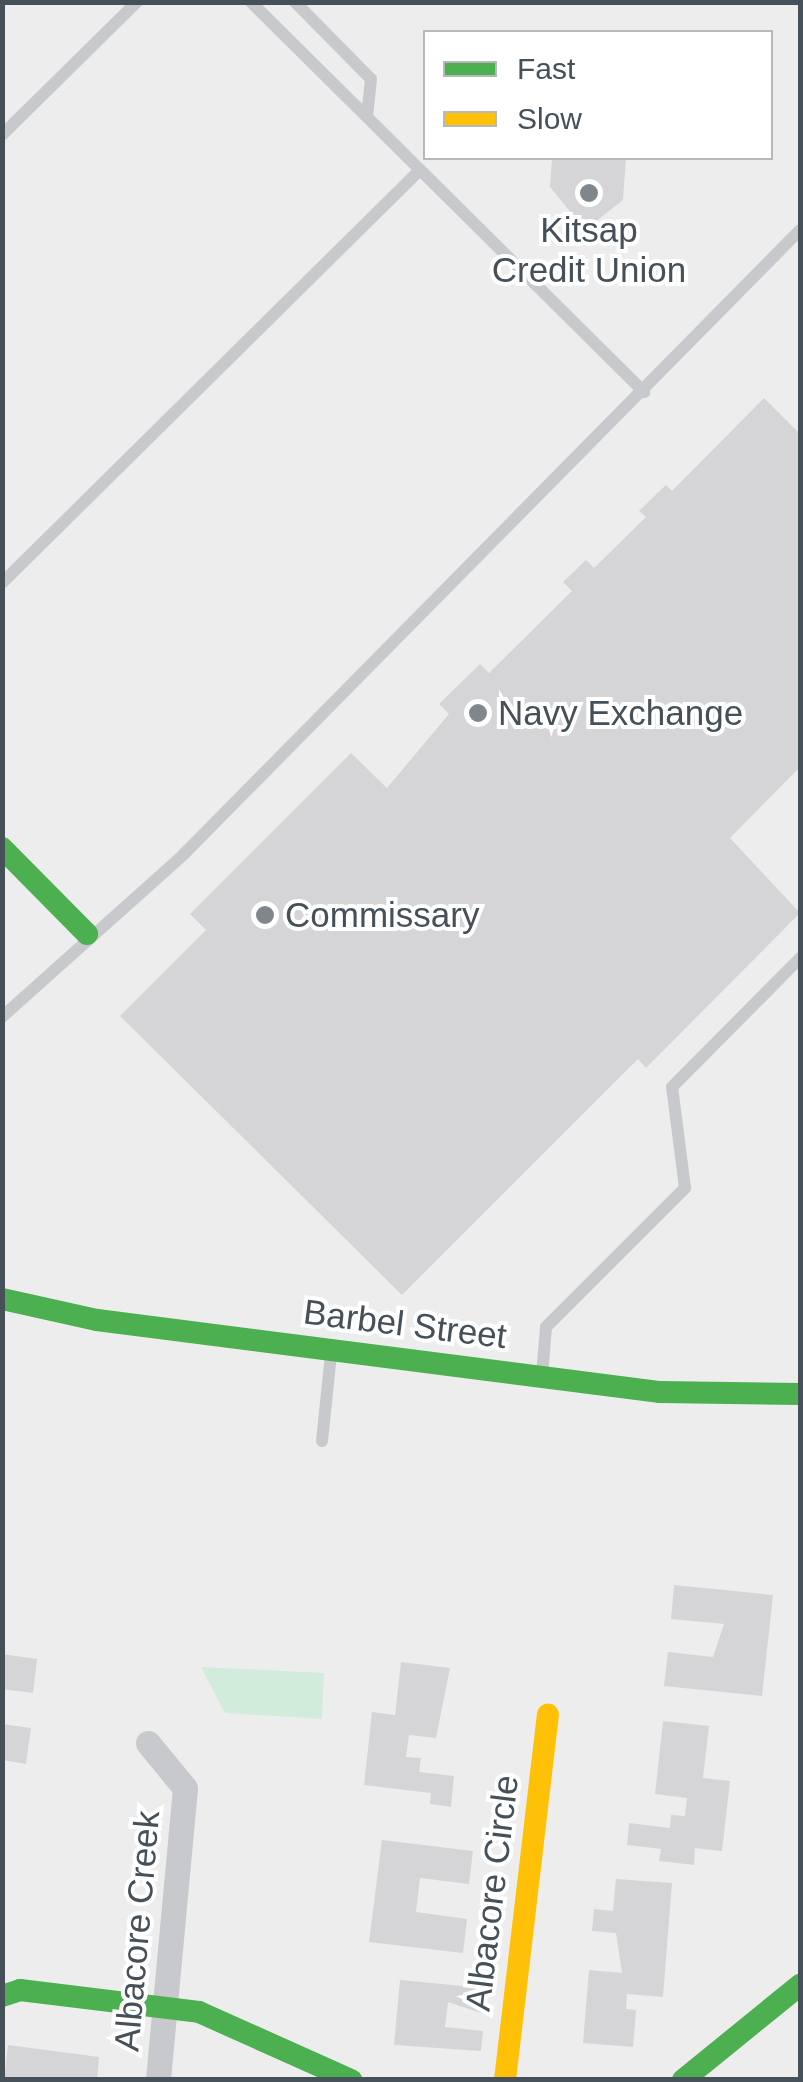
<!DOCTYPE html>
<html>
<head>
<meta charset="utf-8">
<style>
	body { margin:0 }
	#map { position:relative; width:803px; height:2082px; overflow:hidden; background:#eeeded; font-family:Arial,sans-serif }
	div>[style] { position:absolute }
	.green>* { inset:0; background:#d2ecdb }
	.building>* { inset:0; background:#d5d5d7 }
	.lane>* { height:12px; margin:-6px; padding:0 6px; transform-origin:6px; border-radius:6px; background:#c7c9cc }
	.street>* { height:25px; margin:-12.5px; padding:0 12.5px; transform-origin:12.5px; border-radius:12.5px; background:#c7c9cc }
	.fast>* { height:22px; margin:-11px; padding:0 11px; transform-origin:11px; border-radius:11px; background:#4caf50 }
	.slow>* { height:22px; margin:-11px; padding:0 11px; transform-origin:11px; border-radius:11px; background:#ffc107 }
	.dots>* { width:28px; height:28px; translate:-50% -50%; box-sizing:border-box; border:5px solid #fff; border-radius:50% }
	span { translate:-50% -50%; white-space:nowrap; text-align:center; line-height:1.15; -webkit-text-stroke:8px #fff; paint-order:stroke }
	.poi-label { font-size:35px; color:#455058 }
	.left { translate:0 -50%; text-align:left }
	.street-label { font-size:35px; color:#455058 }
	.frame { position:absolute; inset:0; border:5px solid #455058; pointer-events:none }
	.legend { position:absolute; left:423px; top:30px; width:350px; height:130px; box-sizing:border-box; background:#fff; border:2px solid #b5b9bc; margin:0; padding:12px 18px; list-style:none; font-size:30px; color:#455058 }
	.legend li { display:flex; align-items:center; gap:20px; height:50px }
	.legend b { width:50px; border:2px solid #b5b9bc }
</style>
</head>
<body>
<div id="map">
	<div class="green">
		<i style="clip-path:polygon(201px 1667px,324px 1673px,322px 1719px,225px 1713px)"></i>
	</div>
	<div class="building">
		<i style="clip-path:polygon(552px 158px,626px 158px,623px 200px,585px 230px,550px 187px)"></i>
		<i style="clip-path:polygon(764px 398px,800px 434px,800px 767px,730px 838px,800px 913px,646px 1068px,638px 1059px,402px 1295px,120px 1016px,206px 930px,190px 914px,351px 753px,387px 788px,449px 714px,439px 704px,480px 664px,489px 673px,572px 591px,563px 582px,586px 560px,594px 568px,646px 517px,639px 511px,666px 485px,672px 491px)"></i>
		<i style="clip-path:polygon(674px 1585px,773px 1595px,762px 1696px,664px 1686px,668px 1652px,713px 1657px,724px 1624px,671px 1619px)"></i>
		<i style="clip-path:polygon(2px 1654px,37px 1659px,33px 1693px,2px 1689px)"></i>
		<i style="clip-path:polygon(401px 1662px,450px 1668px,436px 1738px,409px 1735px,406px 1757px,421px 1758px,419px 1772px,454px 1776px,451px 1807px,430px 1804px,431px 1793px,364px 1785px,372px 1712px,395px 1715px)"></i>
		<i style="clip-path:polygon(663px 1721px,709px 1726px,703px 1778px,730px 1781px,722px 1851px,695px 1848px,694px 1865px,659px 1861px,661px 1849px,627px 1845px,629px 1823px,670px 1828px,671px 1815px,685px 1816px,687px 1798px,655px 1794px)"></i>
		<i style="clip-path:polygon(2px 1724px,31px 1728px,26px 1764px,2px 1760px)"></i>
		<i style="clip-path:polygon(382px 1840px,473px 1851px,469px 1884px,420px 1878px,416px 1912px,467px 1919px,463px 1953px,369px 1942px)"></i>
		<i style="clip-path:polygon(616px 1879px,672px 1883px,663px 1997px,627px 1994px,626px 2009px,636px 2010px,633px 2047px,583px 2043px,589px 1970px,622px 1973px,616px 1933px,592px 1931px,594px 1909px,613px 1911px)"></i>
		<i style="clip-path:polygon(400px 1980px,484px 1988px,481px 2013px,448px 2002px,445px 2027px,483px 2031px,481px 2051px,394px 2045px)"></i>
		<i style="clip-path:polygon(8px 2045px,99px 2057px,97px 2080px,4px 2080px)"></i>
	</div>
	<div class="lane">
		<i style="left:251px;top:2px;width:554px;rotate:44.78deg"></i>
		<i style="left:295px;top:2px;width:108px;rotate:45.4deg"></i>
		<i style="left:371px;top:79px;width:38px;rotate:96deg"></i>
		<i style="left:2px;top:135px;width:190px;rotate:-44.6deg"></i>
		<i style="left:2px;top:583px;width:588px;rotate:-44.66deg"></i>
		<i style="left:2px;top:1017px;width:244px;rotate:-41.8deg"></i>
		<i style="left:184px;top:854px;width:877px;rotate:-45.37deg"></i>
		<i style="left:542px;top:1375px;width:48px;rotate:-85.2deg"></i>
		<i style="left:546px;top:1327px;width:197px;rotate:-45deg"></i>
		<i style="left:685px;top:1188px;width:102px;rotate:-97.3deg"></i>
		<i style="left:672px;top:1087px;width:182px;rotate:-45.2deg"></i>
		<i style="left:322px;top:1441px;width:87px;rotate:-84.1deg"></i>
	</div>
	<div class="street">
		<i style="left:148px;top:1743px;width:58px;rotate:50.6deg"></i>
		<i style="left:185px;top:1788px;width:293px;rotate:95.3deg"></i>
	</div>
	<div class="fast">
		<i style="left:2px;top:848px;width:121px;rotate:45.3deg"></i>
		<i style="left:2px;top:1299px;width:97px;rotate:12.5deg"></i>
		<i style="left:97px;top:1320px;width:568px;rotate:7.29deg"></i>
		<i style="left:660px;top:1392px;width:140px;rotate:0.8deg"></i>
		<i style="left:2px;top:1996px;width:19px;rotate:-18deg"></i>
		<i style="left:20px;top:1990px;width:180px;rotate:7deg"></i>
		<i style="left:199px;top:2012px;width:167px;rotate:24.1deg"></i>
		<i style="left:683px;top:2080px;width:151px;rotate:-39.1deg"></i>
	</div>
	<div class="slow">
		<i style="left:505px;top:2080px;width:368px;rotate:-83.3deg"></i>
	</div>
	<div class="dots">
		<i style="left:589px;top:193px;background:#80878c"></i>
		<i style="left:478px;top:713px;background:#80878c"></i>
		<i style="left:265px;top:915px;background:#80878c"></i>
	</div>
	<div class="poi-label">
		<span style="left:589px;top:250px">Kitsap<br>Credit Union</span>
		<span class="left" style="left:498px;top:713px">Navy Exchange</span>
		<span class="left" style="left:285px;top:915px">Commissary</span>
	</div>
	<div class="street-label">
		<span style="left:405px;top:1324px;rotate:7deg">Barbel Street</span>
		<span style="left:492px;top:1893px;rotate:-83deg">Albacore Circle</span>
		<span style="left:137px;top:1931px;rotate:-85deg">Albacore Creek</span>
	</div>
	<div class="frame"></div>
	<ul class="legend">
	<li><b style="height:12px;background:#4caf50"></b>Fast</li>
	<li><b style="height:12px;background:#ffc107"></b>Slow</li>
	</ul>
</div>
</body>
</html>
